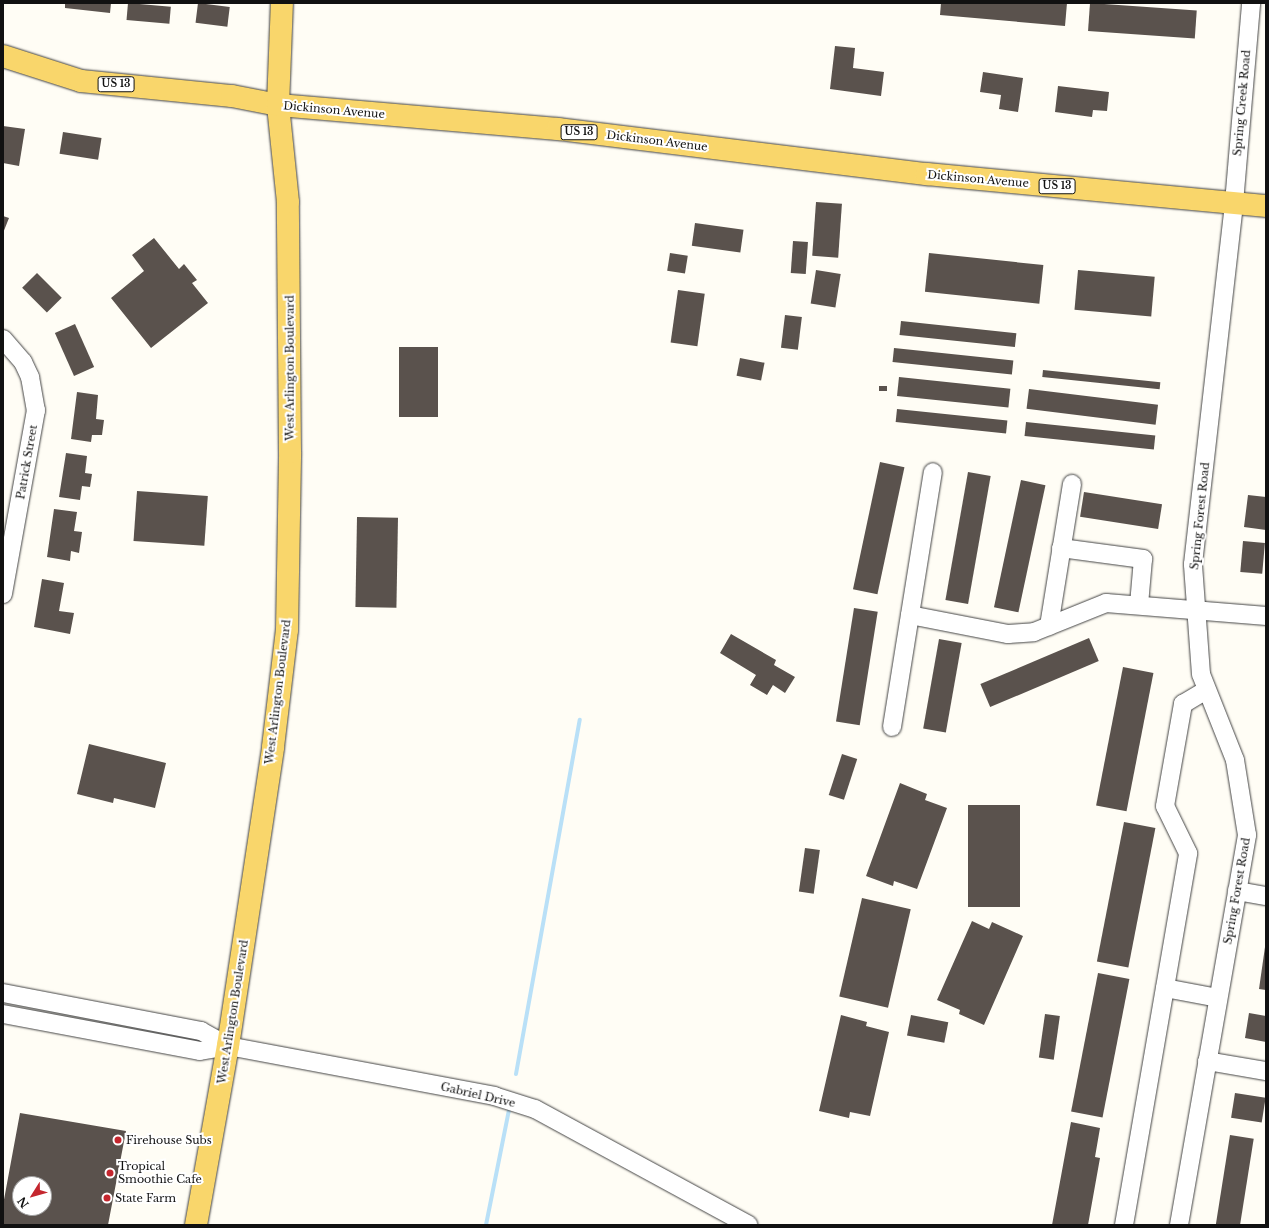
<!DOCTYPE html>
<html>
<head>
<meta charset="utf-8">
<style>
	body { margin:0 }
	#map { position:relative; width:1269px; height:1228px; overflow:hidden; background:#fffdf5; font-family:"Libre Baskerville",serif }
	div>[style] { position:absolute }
	.stream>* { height:4px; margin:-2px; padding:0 2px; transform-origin:2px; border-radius:2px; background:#b9e0f7 }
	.building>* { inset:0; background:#5a524d; transform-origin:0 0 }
	.roads { filter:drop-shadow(0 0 1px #444) drop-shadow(0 0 1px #444) }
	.minor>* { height:18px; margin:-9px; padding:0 9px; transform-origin:9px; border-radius:9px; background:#fff }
	.major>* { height:22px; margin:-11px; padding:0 11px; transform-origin:11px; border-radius:11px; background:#f9d66b }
	.dots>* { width:11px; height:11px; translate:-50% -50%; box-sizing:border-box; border:2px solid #fff; border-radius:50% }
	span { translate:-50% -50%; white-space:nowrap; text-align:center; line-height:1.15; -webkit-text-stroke:4px #fff; paint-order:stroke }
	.shield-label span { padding:1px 3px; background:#fff; border:1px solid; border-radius:3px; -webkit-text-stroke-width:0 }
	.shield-label { font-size:10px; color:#111; font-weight:700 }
	.street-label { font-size:11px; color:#111 }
	.poi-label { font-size:11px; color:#111 }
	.left { translate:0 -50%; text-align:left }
	.frame { position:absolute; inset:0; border:4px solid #111; pointer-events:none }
	.north { position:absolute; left:12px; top:1176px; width:40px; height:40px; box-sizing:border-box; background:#fff; border:1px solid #a0a0a0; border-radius:50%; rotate:233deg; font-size:11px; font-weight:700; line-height:16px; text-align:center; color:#111 }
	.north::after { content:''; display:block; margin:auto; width:14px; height:18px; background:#c4262e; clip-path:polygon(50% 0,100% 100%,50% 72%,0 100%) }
</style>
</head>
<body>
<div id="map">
	<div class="stream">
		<i style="left:516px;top:1074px;width:360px;rotate:-79.8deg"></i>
		<i style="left:486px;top:1225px;width:122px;rotate:-78.7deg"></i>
	</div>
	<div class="building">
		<i style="clip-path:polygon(65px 3px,111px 3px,110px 13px,65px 8px)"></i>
		<i style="left:128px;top:3px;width:43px;height:17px;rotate:5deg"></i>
		<i style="left:198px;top:3px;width:32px;height:20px;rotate:7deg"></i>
		<i style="clip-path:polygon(941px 3px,1067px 3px,1065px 26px,940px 15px)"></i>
		<i style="left:1090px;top:3px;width:107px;height:28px;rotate:4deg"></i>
		<i style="clip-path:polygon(835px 46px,855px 48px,853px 68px,884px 72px,881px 96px,830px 89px)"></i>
		<i style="clip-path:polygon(983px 72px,1023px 78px,1018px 112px,999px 109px,1001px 95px,980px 92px)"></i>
		<i style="clip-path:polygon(1058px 86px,1109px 92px,1107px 111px,1093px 110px,1092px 117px,1055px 112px)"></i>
		<i style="clip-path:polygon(3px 126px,25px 129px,19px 166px,3px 163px)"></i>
		<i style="left:63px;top:132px;width:39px;height:22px;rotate:9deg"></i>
		<i style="left:816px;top:202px;width:26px;height:54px;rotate:4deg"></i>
		<i style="clip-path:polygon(3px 216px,9px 218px,3px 233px)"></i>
		<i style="left:695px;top:223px;width:49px;height:23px;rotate:8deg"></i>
		<i style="clip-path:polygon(154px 238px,179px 269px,184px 264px,197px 280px,192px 283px,208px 303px,151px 348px,111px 298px,144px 271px,132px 255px)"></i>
		<i style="left:793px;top:241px;width:15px;height:32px;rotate:4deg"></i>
		<i style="left:670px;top:253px;width:18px;height:18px;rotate:9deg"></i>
		<i style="left:929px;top:253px;width:115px;height:39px;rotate:6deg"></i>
		<i style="left:816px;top:270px;width:25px;height:34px;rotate:9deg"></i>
		<i style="left:1078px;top:270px;width:77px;height:40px;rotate:5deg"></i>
		<i style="left:37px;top:273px;width:35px;height:21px;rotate:45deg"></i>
		<i style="left:678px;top:290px;width:27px;height:53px;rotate:8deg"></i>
		<i style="left:785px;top:315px;width:17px;height:33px;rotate:7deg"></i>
		<i style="left:901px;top:321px;width:116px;height:14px;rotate:6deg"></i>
		<i style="left:75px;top:324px;width:47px;height:22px;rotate:66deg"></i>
		<i style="left:399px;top:347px;width:39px;height:70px"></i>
		<i style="left:894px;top:348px;width:120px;height:14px;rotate:6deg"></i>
		<i style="left:740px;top:358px;width:25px;height:18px;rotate:11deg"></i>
		<i style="left:1043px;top:370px;width:118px;height:7px;rotate:6deg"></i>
		<i style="left:899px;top:377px;width:112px;height:19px;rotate:6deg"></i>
		<i style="left:879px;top:386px;width:8px;height:5px"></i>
		<i style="left:1029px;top:389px;width:130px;height:20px;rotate:7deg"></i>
		<i style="clip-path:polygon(77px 392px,98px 395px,96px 419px,104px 420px,102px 435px,92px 435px,91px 442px,71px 439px)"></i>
		<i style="left:897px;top:409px;width:111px;height:13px;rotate:6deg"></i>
		<i style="left:1026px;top:422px;width:130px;height:14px;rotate:6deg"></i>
		<i style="clip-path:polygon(66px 453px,87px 456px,85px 473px,92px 474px,90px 487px,82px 486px,80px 500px,59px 497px)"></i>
		<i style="left:880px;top:462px;width:25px;height:130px;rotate:12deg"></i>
		<i style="left:968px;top:472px;width:23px;height:130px;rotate:10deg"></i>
		<i style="left:1021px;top:480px;width:25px;height:130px;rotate:12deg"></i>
		<i style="left:137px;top:491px;width:71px;height:50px;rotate:4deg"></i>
		<i style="left:1084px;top:492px;width:79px;height:25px;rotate:9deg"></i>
		<i style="clip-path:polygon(1248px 495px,1266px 497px,1266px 530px,1244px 527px)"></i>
		<i style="clip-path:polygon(54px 509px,77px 512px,74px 531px,82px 532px,79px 553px,71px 551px,70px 561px,47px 557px)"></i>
		<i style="left:357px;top:517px;width:41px;height:90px;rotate:1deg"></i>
		<i style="left:1243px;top:541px;width:22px;height:31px;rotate:5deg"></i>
		<i style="clip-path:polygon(42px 579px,64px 583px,59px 611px,74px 613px,70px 634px,34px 627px)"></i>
		<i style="left:854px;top:608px;width:24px;height:115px;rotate:9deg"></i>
		<i style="clip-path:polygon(731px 634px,776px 660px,774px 665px,795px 677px,785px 693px,773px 685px,767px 695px,750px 685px,756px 675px,720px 653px)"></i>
		<i style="left:1089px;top:638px;width:25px;height:118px;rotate:67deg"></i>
		<i style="left:939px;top:639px;width:23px;height:91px;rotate:10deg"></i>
		<i style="left:1123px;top:667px;width:31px;height:141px;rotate:11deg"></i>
		<i style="clip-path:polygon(89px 744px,166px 763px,155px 808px,114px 798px,113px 803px,77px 794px)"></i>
		<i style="left:842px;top:754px;width:16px;height:43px;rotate:18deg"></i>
		<i style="clip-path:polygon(900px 783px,927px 794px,925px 800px,947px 808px,917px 889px,894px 881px,893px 886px,866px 876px)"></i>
		<i style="left:968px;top:805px;width:52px;height:102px"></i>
		<i style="left:1124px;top:822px;width:32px;height:142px;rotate:11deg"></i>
		<i style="left:805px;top:848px;width:15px;height:44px;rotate:8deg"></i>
		<i style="left:862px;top:898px;width:50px;height:101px;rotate:13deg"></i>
		<i style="clip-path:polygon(972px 921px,989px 929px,992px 922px,1023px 936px,984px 1025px,959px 1014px,960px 1010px,937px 1000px)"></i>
		<i style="clip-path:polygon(1265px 947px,1266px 947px,1266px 990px,1259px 989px)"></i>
		<i style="left:1098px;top:973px;width:32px;height:141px;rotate:11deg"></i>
		<i style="clip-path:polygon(1249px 1013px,1266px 1016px,1266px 1042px,1245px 1038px)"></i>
		<i style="left:1045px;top:1014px;width:15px;height:44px;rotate:8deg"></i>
		<i style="clip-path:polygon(841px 1015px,867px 1022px,866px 1026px,889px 1032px,870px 1116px,850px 1112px,849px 1118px,819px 1111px)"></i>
		<i style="left:911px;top:1015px;width:38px;height:21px;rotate:11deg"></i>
		<i style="left:1235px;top:1093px;width:31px;height:25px;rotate:9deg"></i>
		<i style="clip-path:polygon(evenodd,20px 1113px,126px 1131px,108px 1225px,3px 1225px,3px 1205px,20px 1113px,20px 1184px,44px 1184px,44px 1208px,20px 1208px,20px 1184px)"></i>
		<i style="clip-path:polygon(1071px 1122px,1100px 1128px,1095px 1157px,1100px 1158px,1088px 1225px,1052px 1225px)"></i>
		<i style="left:1230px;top:1135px;width:24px;height:91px;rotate:9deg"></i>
	</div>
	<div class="roads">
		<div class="minor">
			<i style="left:3px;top:339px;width:30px;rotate:49deg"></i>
			<i style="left:23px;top:362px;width:17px;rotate:65deg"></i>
			<i style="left:30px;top:377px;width:34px;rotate:80deg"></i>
			<i style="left:36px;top:410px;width:187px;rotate:100.2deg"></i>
			<i style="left:1061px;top:548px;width:83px;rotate:7.6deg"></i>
			<i style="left:1143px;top:559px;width:46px;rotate:95deg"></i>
			<i style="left:910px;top:615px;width:100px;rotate:11deg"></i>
			<i style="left:1008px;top:634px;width:26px;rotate:-4deg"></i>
			<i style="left:1034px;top:632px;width:78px;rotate:-21.9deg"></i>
			<i style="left:1106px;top:603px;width:161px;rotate:4.6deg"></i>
			<i style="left:1049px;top:626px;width:144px;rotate:-80.8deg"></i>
			<i style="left:892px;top:727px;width:258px;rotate:-80.9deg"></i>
			<i style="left:1237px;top:891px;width:29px;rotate:10deg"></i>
			<i style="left:1165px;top:988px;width:54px;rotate:10.7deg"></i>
			<i style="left:3px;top:993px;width:202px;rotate:10.9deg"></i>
			<i style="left:201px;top:1031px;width:31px;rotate:29deg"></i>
			<i style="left:228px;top:1046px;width:271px;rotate:10.6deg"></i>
			<i style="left:494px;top:1096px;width:43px;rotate:17.6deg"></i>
			<i style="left:535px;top:1109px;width:243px;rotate:28.5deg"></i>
			<i style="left:3px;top:1014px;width:200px;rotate:10.6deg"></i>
			<i style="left:200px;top:1051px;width:28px;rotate:-10deg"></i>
			<i style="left:1207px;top:1061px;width:60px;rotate:9.6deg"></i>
			<i style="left:1124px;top:1225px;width:377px;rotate:-80.2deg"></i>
			<i style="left:1188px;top:853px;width:52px;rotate:-116.1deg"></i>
			<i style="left:1165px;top:806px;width:104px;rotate:-80deg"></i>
			<i style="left:1183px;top:704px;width:27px;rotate:-31deg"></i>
			<i style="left:1179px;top:1225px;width:396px;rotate:-80.1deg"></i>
			<i style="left:1247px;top:835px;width:76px;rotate:-99.1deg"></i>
			<i style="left:1235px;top:760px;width:92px;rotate:-111.6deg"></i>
			<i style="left:1201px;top:674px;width:110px;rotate:-94.2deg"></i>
			<i style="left:1193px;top:564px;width:363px;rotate:-83.5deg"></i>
			<i style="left:1234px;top:203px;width:201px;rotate:-85.1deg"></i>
		</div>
		<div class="major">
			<i style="left:3px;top:56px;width:82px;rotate:17.8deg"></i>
			<i style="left:81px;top:81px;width:152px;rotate:5.7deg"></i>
			<i style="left:232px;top:96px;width:47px;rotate:11.1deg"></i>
			<i style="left:278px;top:105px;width:281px;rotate:4.9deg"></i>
			<i style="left:558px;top:129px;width:372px;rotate:7deg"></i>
			<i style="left:927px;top:174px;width:341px;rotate:5.4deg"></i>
			<i style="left:196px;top:1225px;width:182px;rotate:-79.9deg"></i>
			<i style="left:228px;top:1046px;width:302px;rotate:-81.4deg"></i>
			<i style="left:273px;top:747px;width:118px;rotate:-83.2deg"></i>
			<i style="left:287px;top:630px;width:178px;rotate:-89deg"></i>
			<i style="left:290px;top:452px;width:250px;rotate:-90.5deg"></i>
			<i style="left:288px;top:202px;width:98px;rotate:-95.9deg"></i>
			<i style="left:278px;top:105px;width:102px;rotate:-87.8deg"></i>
		</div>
	</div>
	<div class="dots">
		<i style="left:118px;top:1140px;background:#c4262e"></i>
		<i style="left:110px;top:1173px;background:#c4262e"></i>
		<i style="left:107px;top:1198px;background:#c4262e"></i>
	</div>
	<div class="shield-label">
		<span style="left:116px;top:84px">US 13</span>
		<span style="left:579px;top:132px">US 13</span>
		<span style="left:1057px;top:186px">US 13</span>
	</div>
	<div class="street-label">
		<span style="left:1242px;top:103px;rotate:-85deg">Spring Creek Road</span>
		<span style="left:334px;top:110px;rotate:5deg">Dickinson Avenue</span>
		<span style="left:657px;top:141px;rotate:7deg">Dickinson Avenue</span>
		<span style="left:978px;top:179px;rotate:5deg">Dickinson Avenue</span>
		<span style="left:290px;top:368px;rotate:-90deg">West Arlington Boulevard</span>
		<span style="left:27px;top:462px;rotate:-80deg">Patrick Street</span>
		<span style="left:1200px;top:516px;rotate:-84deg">Spring Forest Road</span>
		<span style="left:278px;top:692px;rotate:-83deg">West Arlington Boulevard</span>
		<span style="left:1237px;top:891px;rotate:-80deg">Spring Forest Road</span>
		<span style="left:233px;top:1012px;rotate:-81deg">West Arlington Boulevard</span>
		<span style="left:478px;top:1095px;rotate:13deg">Gabriel Drive</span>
	</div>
	<div class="poi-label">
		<span class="left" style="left:126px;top:1140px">Firehouse Subs</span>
		<span class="left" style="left:118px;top:1173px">Tropical<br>Smoothie Cafe</span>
		<span class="left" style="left:115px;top:1198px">State Farm</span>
	</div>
	<div class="frame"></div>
	<div class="north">N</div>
</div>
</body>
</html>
